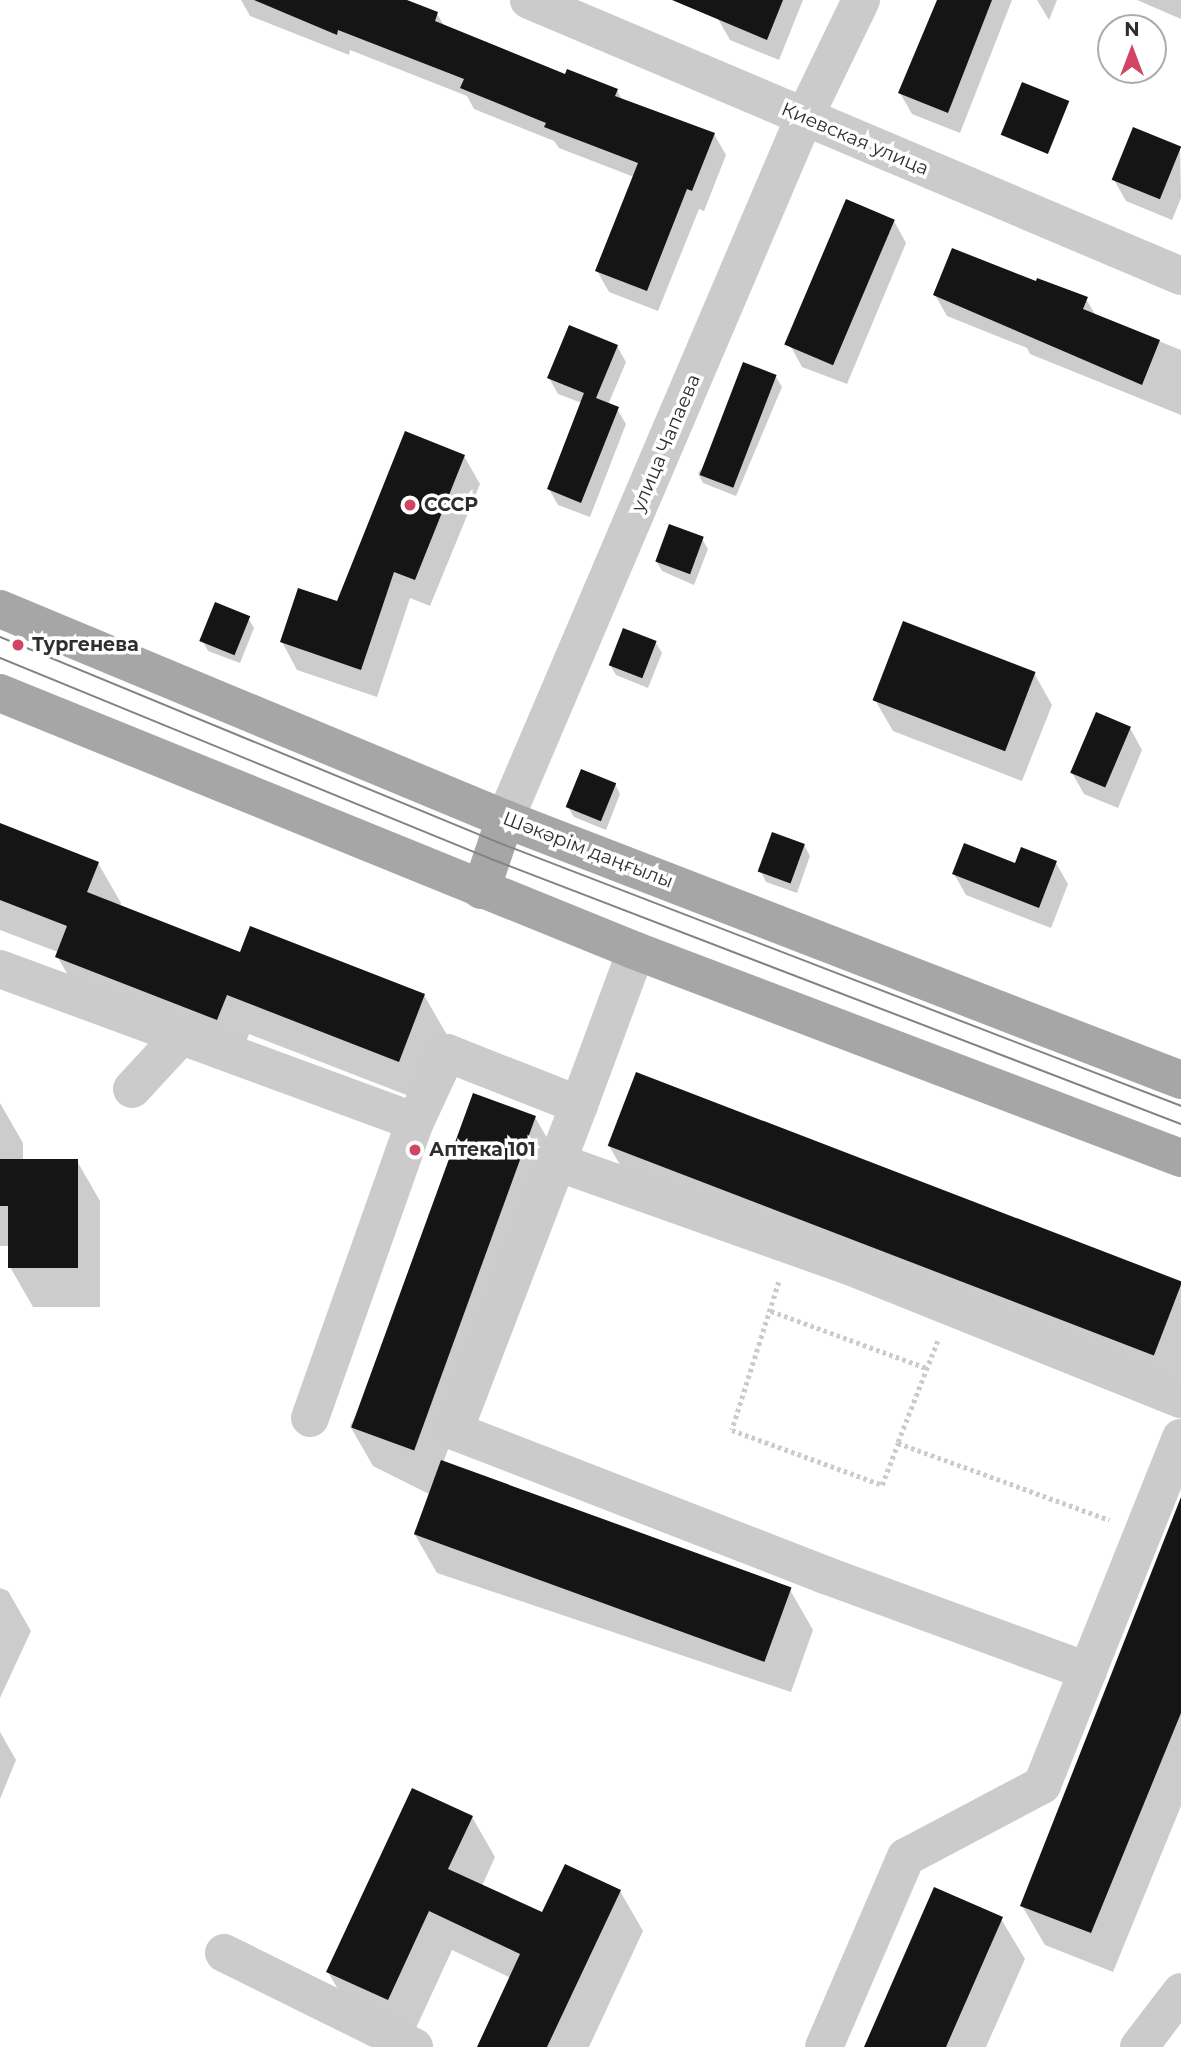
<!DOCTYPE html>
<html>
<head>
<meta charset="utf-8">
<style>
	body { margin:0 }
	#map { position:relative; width:1181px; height:2047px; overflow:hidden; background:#fff; font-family:Montserrat,sans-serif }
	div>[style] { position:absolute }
	.shadow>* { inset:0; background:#0003 }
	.building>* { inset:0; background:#151515; transform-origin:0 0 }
	.path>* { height:4.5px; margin-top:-2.25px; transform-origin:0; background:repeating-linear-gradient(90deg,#cbcbcb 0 3.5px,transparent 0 7px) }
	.minor>* { height:38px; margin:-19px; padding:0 19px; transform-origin:19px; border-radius:19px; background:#cbcbcb }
	.major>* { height:38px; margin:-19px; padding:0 19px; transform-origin:19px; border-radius:19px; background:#a6a6a6 }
	.tram>* { height:2px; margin:-1px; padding:0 1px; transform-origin:1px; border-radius:1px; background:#838383 }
	.dots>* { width:19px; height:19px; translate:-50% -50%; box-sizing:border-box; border:4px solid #fff; border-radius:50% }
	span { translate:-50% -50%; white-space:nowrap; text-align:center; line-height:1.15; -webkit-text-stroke:7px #fff; paint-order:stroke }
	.street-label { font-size:19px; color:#2e2e2e }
	.poi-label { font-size:19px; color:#2e2e2e; font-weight:700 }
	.left { translate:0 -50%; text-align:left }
	.north { position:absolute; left:1097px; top:14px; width:70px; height:70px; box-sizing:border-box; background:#fff; border:2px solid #ababab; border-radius:50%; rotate:0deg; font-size:19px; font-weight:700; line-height:28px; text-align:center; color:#2e2e2e }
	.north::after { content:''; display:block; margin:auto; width:24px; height:32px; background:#d14464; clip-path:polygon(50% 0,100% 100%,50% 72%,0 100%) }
</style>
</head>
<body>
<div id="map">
	<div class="shadow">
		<i style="clip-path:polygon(241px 0,402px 0,437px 14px,445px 27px,566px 76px,617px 90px,622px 100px,714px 134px,726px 155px,704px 211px,699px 209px,658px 311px,609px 292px,597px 271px,634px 177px,559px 148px,554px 141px,474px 109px,467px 96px,350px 50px,349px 55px,250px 16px)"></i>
		<i style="clip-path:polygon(725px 0,803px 0,779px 60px,730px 40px,718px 19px)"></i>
		<i style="clip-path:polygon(938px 0,1012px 0,960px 133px,912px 114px,900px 93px)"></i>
		<i style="clip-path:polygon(1037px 0,1057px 0,1049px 20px)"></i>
		<i style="clip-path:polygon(1137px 0,1181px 0,1181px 19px)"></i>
		<i style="clip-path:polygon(1180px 148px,1181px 198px,1172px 220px,1126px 201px,1114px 180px)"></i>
		<i style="clip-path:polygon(894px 221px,906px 243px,847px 384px,802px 367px,790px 345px)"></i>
		<i style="clip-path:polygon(1037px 284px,1086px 299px,1096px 316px,1181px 350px,1181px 415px,1030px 354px,1027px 348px,947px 316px,935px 295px)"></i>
		<i style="clip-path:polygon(617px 346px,626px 362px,608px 405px,617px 409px,626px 424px,590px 517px,558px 505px,549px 489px,582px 403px,558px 394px,549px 378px)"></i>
		<i style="clip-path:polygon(776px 377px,782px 387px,736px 496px,703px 483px,698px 473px)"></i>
		<i style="clip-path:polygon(464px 456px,480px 484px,430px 606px,410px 598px,377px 697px,297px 670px,282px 642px,338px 603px)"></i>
		<i style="clip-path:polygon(702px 539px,708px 549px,694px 585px,662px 571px,656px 561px)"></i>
		<i style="clip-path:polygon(248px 618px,254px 628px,240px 663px,208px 651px,202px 640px)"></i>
		<i style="clip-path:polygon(656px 643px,662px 653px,648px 688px,616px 675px,610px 665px)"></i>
		<i style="clip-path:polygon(1034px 673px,1052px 705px,1022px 781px,893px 731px,875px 700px)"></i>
		<i style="clip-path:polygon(1130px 728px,1142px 750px,1118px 808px,1084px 794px,1072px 773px)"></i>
		<i style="clip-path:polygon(615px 784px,620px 794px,606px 830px,574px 817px,568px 807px)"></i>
		<i style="clip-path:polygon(0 825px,98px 863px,121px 903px,120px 907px,241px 954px,424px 995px,447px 1035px,422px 1101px,249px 1034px,240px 1059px,80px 996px,57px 956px,58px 952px,0 930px)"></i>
		<i style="clip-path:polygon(804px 845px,810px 856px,797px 893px,766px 882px,761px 872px)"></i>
		<i style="clip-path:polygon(1056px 863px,1068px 884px,1051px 928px,966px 895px,954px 874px)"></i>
		<i style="clip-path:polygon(0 1103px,23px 1143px,23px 1161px,77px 1161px,100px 1201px,100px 1307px,33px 1307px,10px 1267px,10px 1246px,0 1246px)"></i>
		<i style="clip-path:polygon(535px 1117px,558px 1157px,443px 1463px,790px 1590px,813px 1630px,791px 1692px,437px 1573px,414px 1533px,429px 1494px,373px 1466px,350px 1426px)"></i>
		<i style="clip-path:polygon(609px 1146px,1181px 1286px,1181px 1398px,632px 1185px)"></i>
		<i style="clip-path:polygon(1181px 1502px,1181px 1806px,1113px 1972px,1045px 1945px,1022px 1906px)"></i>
		<i style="clip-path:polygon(0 1588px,8px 1591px,31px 1631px,0 1698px)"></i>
		<i style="clip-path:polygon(0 1732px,16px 1760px,0 1799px)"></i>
		<i style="clip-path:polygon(472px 1817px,495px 1857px,482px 1886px,543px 1915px,620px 1891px,643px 1931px,589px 2047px,479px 2047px,511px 1978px,452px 1950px,411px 2039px,351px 2012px,328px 1972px)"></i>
		<i style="clip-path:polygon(1001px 1919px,1025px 1959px,986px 2047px,865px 2047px)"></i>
	</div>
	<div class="building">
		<i style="clip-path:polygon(254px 0,407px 0,438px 12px,435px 21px,565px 74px,567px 69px,618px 89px,615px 96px,715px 133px,692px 191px,687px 189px,647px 291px,595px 271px,638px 163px,544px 127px,546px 123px,460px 88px,464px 79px,338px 30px,337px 35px)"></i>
		<i style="clip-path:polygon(672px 0,783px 0,767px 40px)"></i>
		<i style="clip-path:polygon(937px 0,992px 0,948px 113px,898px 93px)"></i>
		<i style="left:1022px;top:82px;width:51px;height:57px;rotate:22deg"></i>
		<i style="left:1133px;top:127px;width:52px;height:57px;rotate:22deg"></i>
		<i style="left:846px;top:199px;width:53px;height:158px;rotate:23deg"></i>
		<i style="clip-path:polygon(952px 248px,1036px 281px,1037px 278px,1088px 297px,1083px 309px,1160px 340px,1142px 385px,933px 295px)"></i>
		<i style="clip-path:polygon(569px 325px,618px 345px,596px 398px,619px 407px,581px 503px,547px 489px,584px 393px,547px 378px)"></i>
		<i style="left:743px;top:362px;width:36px;height:121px;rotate:21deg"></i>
		<i style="clip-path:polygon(405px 431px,465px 455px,415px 580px,394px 572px,361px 670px,280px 642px,298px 588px,337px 601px)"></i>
		<i style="left:669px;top:524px;width:37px;height:40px;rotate:20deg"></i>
		<i style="left:215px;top:602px;width:38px;height:42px;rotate:22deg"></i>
		<i style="left:903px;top:621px;width:142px;height:85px;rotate:21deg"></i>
		<i style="left:623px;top:628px;width:36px;height:40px;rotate:21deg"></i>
		<i style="left:1096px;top:712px;width:38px;height:66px;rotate:23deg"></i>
		<i style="left:581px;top:769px;width:38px;height:41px;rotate:22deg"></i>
		<i style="clip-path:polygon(0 823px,99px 862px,87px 892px,240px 952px,250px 926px,425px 994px,399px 1062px,227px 995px,217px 1020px,55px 957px,67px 926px,0 900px)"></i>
		<i style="left:772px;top:832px;width:35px;height:42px;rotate:20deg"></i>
		<i style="clip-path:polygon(964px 843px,1015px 863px,1021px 847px,1057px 861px,1039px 908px,952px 874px)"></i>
		<i style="left:636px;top:1072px;width:585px;height:79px;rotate:21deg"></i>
		<i style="left:473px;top:1093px;width:67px;height:356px;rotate:20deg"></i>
		<i style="clip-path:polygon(0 1159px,78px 1159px,78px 1268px,8px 1268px,8px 1206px,0 1206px)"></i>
		<i style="left:441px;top:1460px;width:373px;height:79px;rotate:20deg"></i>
		<i style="clip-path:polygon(1181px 1497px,1181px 1713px,1091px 1933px,1020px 1906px)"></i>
		<i style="clip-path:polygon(412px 1788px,473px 1816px,448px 1869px,542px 1912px,565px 1864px,621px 1890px,547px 2047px,477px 2047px,520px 1954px,429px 1911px,388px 2000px,326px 1972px)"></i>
		<i style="clip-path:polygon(934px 1887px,1003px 1917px,946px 2047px,864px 2047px)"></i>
	</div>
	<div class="path">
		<i style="left:779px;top:1282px;width:155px;rotate:107.6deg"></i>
		<i style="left:732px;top:1430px;width:160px;rotate:20.1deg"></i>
		<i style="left:882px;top:1485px;width:45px;rotate:-69.1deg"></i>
		<i style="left:771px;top:1311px;width:166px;rotate:20.1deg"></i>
		<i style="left:938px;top:1341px;width:110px;rotate:111.4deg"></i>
		<i style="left:898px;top:1443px;width:225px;rotate:20deg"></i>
	</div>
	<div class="minor">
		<i style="left:529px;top:0;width:708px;rotate:22.94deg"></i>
		<i style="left:505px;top:819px;width:762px;rotate:-66.9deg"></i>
		<i style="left:804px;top:118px;width:131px;rotate:-64.2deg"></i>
		<i style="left:0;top:969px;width:442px;rotate:20.2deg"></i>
		<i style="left:415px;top:1122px;width:76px;rotate:-65.1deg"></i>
		<i style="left:447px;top:1053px;width:142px;rotate:21.5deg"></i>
		<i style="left:579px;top:1105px;width:164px;rotate:-69.7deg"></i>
		<i style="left:132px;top:1089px;width:72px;rotate:-47.2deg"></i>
		<i style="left:579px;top:1105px;width:349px;rotate:111deg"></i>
		<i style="left:454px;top:1431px;width:398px;rotate:21.2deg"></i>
		<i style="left:825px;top:1575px;width:280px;rotate:20.1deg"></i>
		<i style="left:557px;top:1162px;width:319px;rotate:19.6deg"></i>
		<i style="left:857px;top:1269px;width:349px;rotate:21.9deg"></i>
		<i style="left:310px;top:1418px;width:314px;rotate:-70.5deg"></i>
		<i style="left:224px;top:1953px;width:212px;rotate:26.3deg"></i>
		<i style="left:824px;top:2047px;width:207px;rotate:-66.7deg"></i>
		<i style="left:906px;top:1857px;width:154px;rotate:-27.9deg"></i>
		<i style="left:1042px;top:1785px;width:374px;rotate:-68.2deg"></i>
		<i style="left:1139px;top:2047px;width:69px;rotate:-52.6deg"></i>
	</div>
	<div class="major">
		<i style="left:0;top:609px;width:547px;rotate:22.58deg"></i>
		<i style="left:505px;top:819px;width:725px;rotate:21.11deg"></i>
		<i style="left:0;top:693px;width:686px;rotate:22.08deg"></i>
		<i style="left:636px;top:951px;width:583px;rotate:20.8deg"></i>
		<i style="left:481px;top:890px;width:75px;rotate:-71.3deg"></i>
	</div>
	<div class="tram">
		<i style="left:0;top:637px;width:538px;rotate:22.41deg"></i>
		<i style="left:497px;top:842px;width:733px;rotate:21.1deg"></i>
		<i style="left:0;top:658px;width:531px;rotate:22.26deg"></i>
		<i style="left:491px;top:859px;width:739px;rotate:21.01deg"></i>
	</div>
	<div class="dots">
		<i style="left:410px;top:505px;background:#d14464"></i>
		<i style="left:18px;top:645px;background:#d14464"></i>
		<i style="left:415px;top:1150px;background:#d14464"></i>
	</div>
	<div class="street-label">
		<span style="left:855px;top:139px;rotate:23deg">Киевская улица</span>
		<span style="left:666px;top:443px;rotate:-67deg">улица Чапаева</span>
		<span style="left:588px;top:850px;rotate:21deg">Шәкәрім даңғылы</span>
	</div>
	<div class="poi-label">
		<span class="left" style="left:424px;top:505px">СССР</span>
		<span class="left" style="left:32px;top:645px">Тургенева</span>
		<span class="left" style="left:429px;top:1150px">Аптека 101</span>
	</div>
	<div class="north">N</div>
</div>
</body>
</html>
